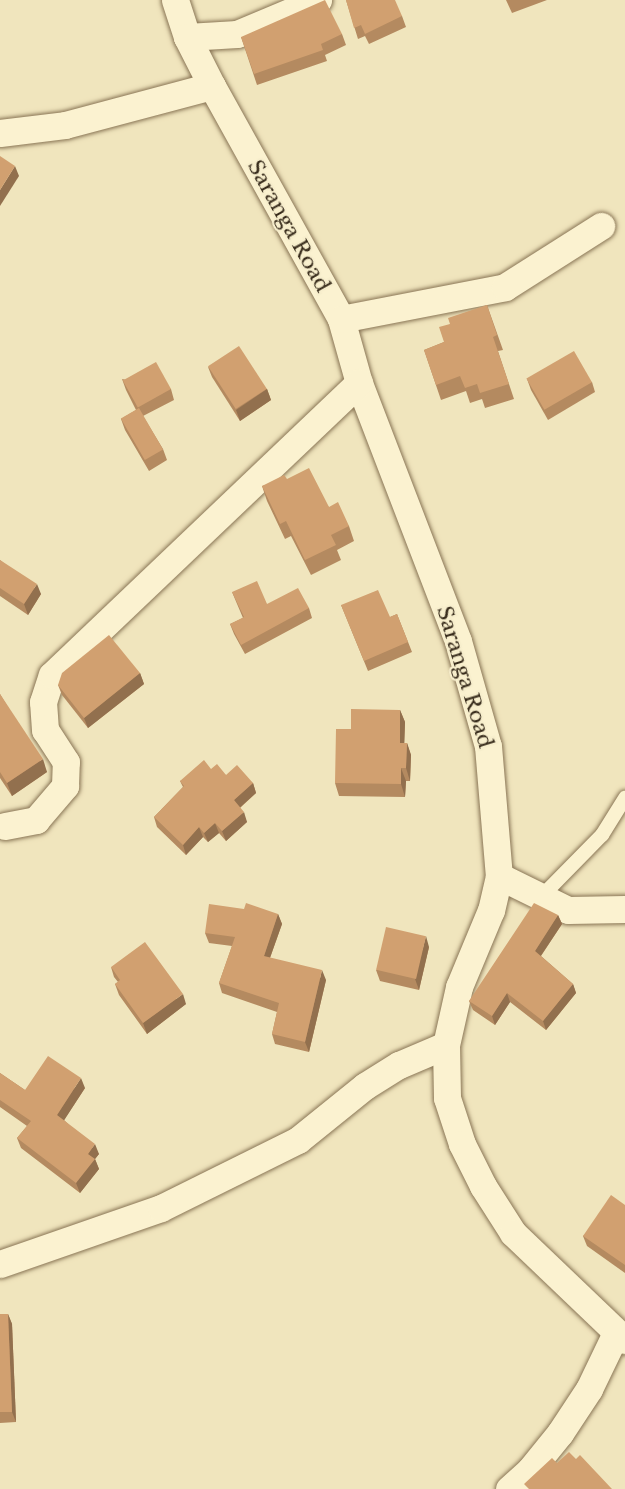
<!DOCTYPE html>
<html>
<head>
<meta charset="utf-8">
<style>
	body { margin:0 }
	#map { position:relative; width:625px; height:1489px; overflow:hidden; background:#f0e5bd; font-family:"Libre Baskerville",serif }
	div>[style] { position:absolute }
	.roads { filter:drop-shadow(0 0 2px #897555) drop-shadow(0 0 2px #897555) }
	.lane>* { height:14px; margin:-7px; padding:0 7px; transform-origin:7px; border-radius:7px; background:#fbf2d0 }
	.street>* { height:27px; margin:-13.5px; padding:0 13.5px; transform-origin:13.5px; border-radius:13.5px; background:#fbf2d0 }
	.wall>* { inset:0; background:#b48a60 }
	.shaded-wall>* { inset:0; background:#92704e }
	.building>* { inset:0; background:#d1a070; transform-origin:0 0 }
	span { translate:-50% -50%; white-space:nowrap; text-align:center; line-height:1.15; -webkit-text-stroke:4.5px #f7eecc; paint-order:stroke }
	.street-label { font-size:21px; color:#372b1b }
</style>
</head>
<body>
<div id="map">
	<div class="roads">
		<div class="lane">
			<i style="left:541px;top:897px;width:87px;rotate:-45.5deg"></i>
			<i style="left:602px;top:835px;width:44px;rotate:-58.1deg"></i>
		</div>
		<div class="street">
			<i style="left:175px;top:0;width:39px;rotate:72deg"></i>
			<i style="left:187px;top:37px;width:55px;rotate:63deg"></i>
			<i style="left:212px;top:86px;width:266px;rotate:61deg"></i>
			<i style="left:341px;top:319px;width:66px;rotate:74.3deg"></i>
			<i style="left:359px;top:383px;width:276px;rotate:69deg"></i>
			<i style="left:458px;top:641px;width:109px;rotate:74.1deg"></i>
			<i style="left:488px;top:746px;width:130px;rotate:85.2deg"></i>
			<i style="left:499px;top:876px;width:35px;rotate:103deg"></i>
			<i style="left:491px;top:910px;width:83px;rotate:112.6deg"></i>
			<i style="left:459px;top:987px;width:59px;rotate:102.6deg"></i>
			<i style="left:446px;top:1045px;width:53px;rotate:88.9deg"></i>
			<i style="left:447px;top:1098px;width:48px;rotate:71.9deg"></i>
			<i style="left:462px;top:1144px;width:47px;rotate:63.4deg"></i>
			<i style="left:483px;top:1186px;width:56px;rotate:57.4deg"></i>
			<i style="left:513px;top:1233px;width:155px;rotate:43.7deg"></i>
			<i style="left:187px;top:37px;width:50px;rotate:-3.4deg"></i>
			<i style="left:237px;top:34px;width:88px;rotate:-22.8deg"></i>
			<i style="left:0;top:133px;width:65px;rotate:-7deg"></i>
			<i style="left:65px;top:125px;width:152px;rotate:-14.9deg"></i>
			<i style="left:341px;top:319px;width:167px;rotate:-11deg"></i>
			<i style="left:505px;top:287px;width:114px;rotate:-32.4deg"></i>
			<i style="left:5px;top:826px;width:32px;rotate:-11deg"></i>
			<i style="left:36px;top:820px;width:45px;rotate:-49.5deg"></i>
			<i style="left:65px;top:786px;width:24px;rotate:-88deg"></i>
			<i style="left:66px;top:762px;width:38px;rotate:-123deg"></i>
			<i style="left:45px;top:730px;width:28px;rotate:-94deg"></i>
			<i style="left:43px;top:702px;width:28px;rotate:-72deg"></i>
			<i style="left:52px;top:675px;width:424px;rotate:-43.6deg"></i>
			<i style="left:499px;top:876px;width:77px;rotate:26.2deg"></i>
			<i style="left:568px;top:910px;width:57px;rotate:-1deg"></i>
			<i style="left:0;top:1264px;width:170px;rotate:-19.2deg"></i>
			<i style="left:161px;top:1208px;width:153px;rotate:-26.4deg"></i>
			<i style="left:298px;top:1140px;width:86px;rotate:-38.9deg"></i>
			<i style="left:365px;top:1086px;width:40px;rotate:-32deg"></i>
			<i style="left:399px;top:1065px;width:51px;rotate:-23.1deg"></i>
			<i style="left:509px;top:1489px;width:28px;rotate:-42deg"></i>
			<i style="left:530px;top:1470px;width:48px;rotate:-51deg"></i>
			<i style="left:560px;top:1433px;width:53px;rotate:-56.6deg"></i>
			<i style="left:589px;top:1389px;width:62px;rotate:-64.3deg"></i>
		</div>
	</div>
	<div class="wall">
		<i style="clip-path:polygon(346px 0,402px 16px,406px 27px,369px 44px,365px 36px,358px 39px)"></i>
		<i style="clip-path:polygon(506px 0,547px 0,512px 13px)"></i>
		<i style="clip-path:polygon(342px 34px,346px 45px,325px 55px,327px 61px,257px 85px,241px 37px)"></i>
		<i style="clip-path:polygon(487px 305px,503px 350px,498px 351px,514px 399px,485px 408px,482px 399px,470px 403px,466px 391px,441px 400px,424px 350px,444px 342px,450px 324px)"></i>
		<i style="clip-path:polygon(208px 367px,267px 389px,271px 400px,240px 421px,212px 377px)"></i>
		<i style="clip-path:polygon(122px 379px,171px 389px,174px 400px,143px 416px,163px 449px,167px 460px,149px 471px,125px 430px,121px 419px,136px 410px,126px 390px)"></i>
		<i style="clip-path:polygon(527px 379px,592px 382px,595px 392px,548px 420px,531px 390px)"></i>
		<i style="clip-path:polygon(287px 479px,329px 507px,349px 526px,354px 541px,337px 550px,341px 560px,311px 575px,291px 536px,285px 539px,267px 501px,262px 486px)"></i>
		<i style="clip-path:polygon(0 560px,41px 594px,28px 615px,0 596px)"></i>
		<i style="clip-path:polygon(232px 592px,267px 604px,309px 608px,312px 618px,245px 654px,234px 634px,230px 624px,243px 618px)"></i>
		<i style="clip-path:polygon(341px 605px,390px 617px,397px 614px,412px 652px,368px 671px)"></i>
		<i style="clip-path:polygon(140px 673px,144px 684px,88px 728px,62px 695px,58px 685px)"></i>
		<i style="clip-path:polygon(0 694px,47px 772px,12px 796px,0 778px)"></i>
		<i style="clip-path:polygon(400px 710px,405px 722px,404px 743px,407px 743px,411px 755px,410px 781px,406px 781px,405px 797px,339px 796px,335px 783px,351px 729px)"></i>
		<i style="clip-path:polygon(211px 769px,226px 775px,253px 783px,256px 793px,240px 808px,247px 822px,226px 841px,219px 833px,208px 842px,203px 837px,186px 855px,157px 827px,154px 817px,183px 787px,180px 781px)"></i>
		<i style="clip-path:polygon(278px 914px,282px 924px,270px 958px,326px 980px,309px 1052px,275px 1044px,272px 1034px,277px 1012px,222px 993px,219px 983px,232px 946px,209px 943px,205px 933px)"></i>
		<i style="clip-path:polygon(558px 915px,562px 924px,541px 956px,573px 984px,576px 993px,546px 1030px,510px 1002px,495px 1025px,473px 1010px,469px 1001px)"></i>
		<i style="clip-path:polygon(429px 947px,419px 990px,380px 981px,376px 970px)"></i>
		<i style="clip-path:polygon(111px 967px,186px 1004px,147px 1034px,119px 995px,115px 984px,118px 982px,114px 977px)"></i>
		<i style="clip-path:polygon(0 1073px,25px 1090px,85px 1088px,64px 1120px,99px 1154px,95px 1159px,99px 1169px,80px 1193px,21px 1148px,17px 1138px,27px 1126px,0 1107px)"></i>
		<i style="clip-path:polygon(625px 1205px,625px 1273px,587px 1246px,583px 1236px)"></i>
		<i style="clip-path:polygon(0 1314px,8px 1314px,12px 1324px,16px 1422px,0 1423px)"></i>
	</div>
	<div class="shaded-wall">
		<i style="clip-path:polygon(15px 166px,19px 176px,0 206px,0 190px)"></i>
		<i style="clip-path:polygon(267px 389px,271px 400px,240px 421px,236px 410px)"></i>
		<i style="clip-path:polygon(37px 584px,41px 594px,28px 615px,24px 604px)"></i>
		<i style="clip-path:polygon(140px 673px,144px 684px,88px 728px,84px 718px)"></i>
		<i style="clip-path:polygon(400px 710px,405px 722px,404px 755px,400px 743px)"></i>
		<i style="clip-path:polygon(407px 743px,411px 755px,410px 781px,406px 768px)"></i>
		<i style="clip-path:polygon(43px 759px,47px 772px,12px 796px,7px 783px)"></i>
		<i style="clip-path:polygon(401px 768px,406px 781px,405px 797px,401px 784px)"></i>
		<i style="clip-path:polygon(253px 783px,256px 793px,237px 810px,234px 800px)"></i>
		<i style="clip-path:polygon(244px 812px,247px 822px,226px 841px,222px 831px)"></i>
		<i style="clip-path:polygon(215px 823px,219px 833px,208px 842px,204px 833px)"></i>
		<i style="clip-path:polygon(199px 827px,203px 837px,186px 855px,183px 845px)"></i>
		<i style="clip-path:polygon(278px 914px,282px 924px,267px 966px,264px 956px)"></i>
		<i style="clip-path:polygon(558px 915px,562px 924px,538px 960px,535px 951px)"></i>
		<i style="clip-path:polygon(426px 936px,429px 947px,419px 990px,415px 979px)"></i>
		<i style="clip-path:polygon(322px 970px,326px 980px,309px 1052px,305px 1042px)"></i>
		<i style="clip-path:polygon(573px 984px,576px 993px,546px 1030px,543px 1021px)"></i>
		<i style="clip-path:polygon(507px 993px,510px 1002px,495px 1025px,492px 1016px)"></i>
		<i style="clip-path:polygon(183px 994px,186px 1004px,147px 1034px,143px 1023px)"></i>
		<i style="clip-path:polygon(81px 1078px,85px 1088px,61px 1125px,57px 1115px)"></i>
		<i style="clip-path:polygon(95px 1144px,99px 1154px,95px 1159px,99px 1169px,80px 1193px,76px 1183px,88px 1154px)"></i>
		<i style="clip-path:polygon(8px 1314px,12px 1324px,16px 1422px,12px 1412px)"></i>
	</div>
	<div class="building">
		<i style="clip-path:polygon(325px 0,342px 34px,321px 44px,323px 50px,254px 74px,241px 37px)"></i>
		<i style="clip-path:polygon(346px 0,395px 0,402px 16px,365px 34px,361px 25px,354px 28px)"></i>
		<i style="clip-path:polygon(0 156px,15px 166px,0 190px)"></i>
		<i style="clip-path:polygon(487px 305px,497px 335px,493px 337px,509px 384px,480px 393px,477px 384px,465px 388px,460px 376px,436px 385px,424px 350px,444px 342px,439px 327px,450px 324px,448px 318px)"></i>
		<i style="left:239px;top:346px;width:51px;height:37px;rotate:57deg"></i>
		<i style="left:574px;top:351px;width:36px;height:55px;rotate:60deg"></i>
		<i style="left:156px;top:362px;width:31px;height:38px;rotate:61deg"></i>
		<i style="left:139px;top:408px;width:48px;height:21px;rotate:60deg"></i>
		<i style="clip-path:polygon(309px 468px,329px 507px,338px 502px,349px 526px,331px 535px,336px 545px,305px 560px,286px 521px,280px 524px,262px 486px,284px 475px,287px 479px)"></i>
		<i style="clip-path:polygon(0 560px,37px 584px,24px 604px,0 588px)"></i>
		<i style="clip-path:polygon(257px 581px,267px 604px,298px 588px,309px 608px,241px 645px,230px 624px,244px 617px,232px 592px)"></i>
		<i style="clip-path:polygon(378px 590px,390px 617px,397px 614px,408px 642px,364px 661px,341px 605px)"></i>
		<i style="clip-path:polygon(109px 635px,140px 673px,84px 718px,58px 685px,62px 673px)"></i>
		<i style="clip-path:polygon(0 694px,43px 759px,7px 783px,0 772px)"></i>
		<i style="clip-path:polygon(351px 709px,400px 710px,400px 743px,407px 743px,406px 768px,401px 768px,401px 784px,335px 783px,336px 729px,351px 729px)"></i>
		<i style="clip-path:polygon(204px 760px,211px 769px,217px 764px,226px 775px,237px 765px,253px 783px,234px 800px,244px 812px,222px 831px,215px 823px,204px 833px,199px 827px,183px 845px,154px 817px,184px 786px,180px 781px)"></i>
		<i style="clip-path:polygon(246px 903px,278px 914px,264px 956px,322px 970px,305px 1042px,272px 1034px,279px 1003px,219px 983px,235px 937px,205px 933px,209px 904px,244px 909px)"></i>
		<i style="clip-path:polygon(534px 903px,558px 915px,535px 951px,573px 984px,543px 1021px,507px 993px,492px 1016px,469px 1001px)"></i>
		<i style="left:386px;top:927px;width:41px;height:44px;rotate:13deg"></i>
		<i style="clip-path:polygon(145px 942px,183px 994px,143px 1023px,115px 984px,120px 980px,111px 967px)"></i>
		<i style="clip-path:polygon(48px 1056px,81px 1078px,57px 1115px,95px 1144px,88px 1154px,95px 1159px,76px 1183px,17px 1138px,31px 1121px,0 1100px,0 1073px,25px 1090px)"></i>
		<i style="clip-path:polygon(611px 1195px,625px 1205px,625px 1265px,583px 1236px)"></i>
		<i style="clip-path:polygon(0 1314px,8px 1314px,12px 1412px,0 1412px)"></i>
		<i style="clip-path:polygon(569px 1452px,576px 1459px,580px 1455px,612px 1489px,529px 1489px,524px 1484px,552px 1458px,557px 1463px)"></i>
	</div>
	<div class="street-label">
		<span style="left:289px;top:226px;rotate:61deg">Saranga Road</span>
		<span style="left:465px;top:677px;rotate:73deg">Saranga Road</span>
	</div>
</div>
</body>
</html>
